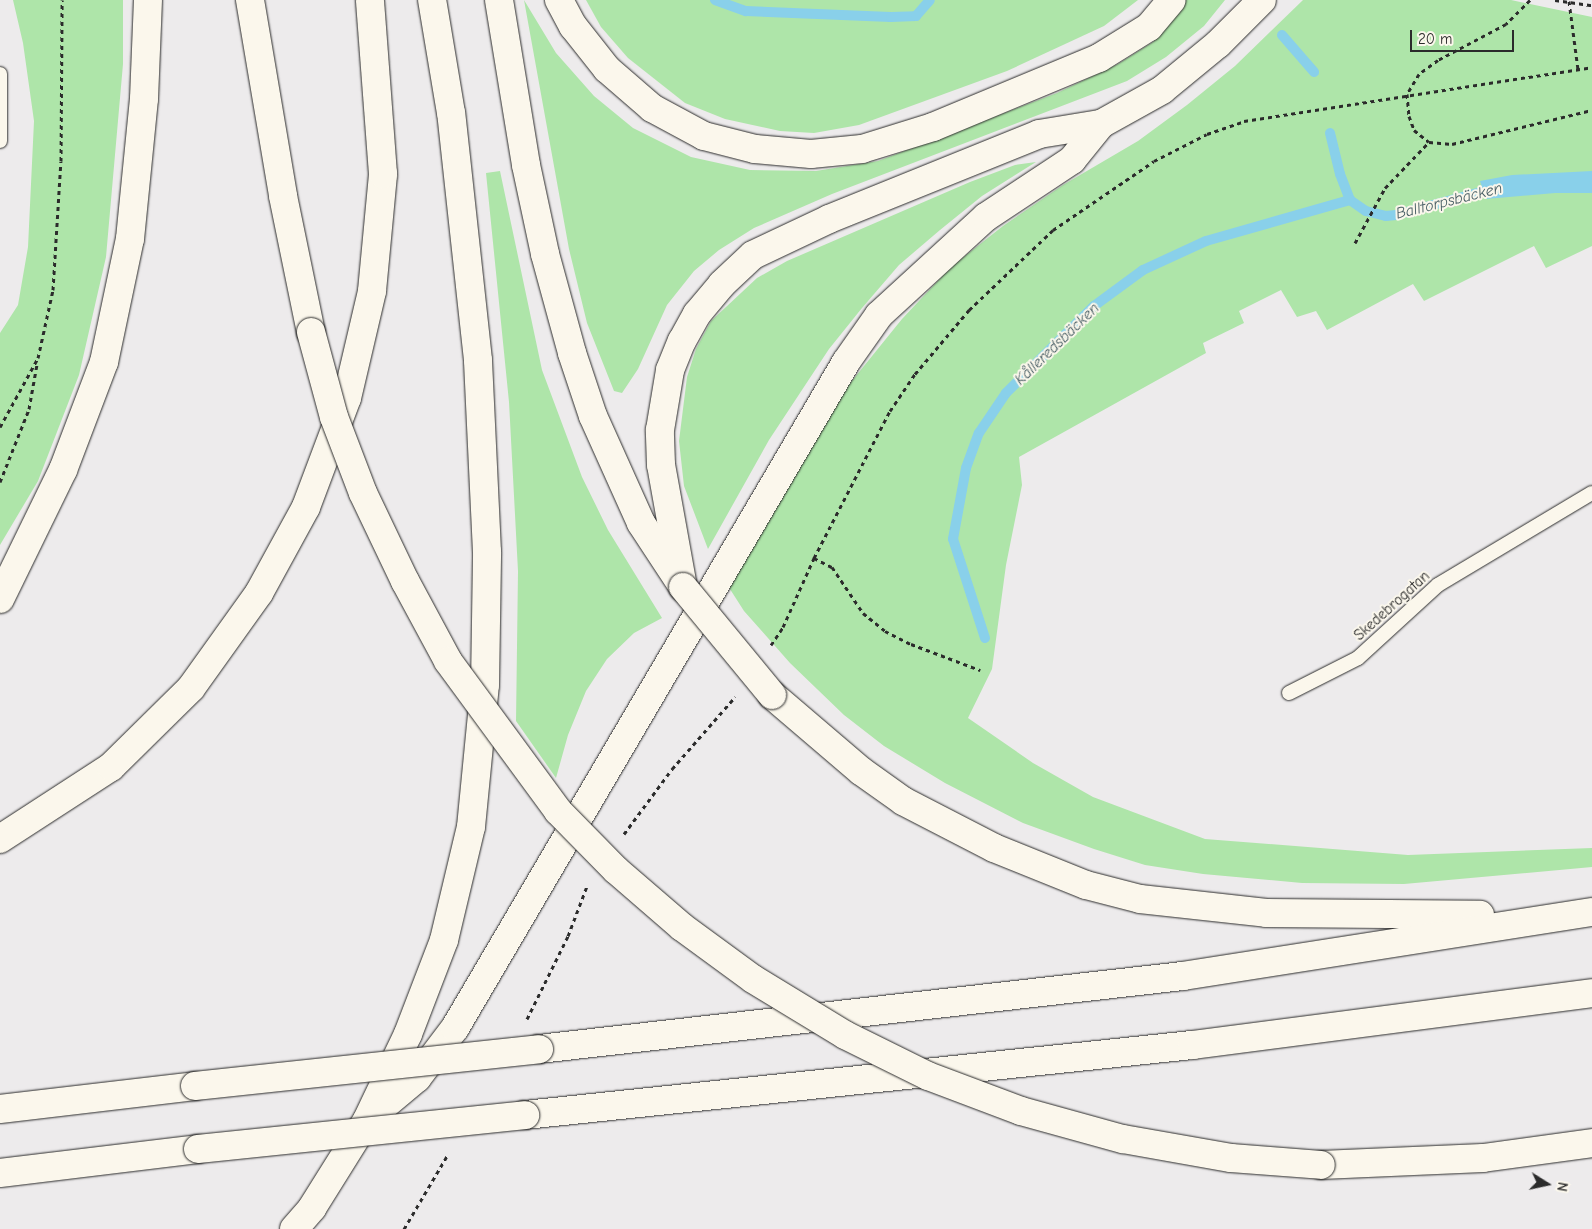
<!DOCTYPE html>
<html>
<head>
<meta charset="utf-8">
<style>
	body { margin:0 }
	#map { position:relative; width:1592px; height:1229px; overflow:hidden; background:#edebec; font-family:"Comic Neue",sans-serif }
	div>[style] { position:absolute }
	.green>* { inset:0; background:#aee5a9 }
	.water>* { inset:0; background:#89d0ea }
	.stream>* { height:10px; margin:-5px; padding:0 5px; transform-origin:5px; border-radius:5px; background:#89d0ea }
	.path>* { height:3px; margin-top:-1.5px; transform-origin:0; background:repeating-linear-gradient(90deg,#2b2b2b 0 4px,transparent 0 8px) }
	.roads { filter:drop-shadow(0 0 1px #2b2b2b) drop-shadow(0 0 1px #2b2b2b) }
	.service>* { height:14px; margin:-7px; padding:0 7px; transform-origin:7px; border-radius:7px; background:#fbf7ec }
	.secondary>* { height:28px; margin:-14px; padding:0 14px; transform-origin:14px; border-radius:14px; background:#fbf7ec }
	.trunk>* { height:28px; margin:-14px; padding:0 14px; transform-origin:14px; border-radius:14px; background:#fbf7ec }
	.motorway>* { height:28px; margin:-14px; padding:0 14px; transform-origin:14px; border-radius:14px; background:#fbf7ec }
	.bridges { filter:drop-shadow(0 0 1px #2b2b2b) drop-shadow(0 0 1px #2b2b2b) }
	.motorway-bridge>* { height:28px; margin:-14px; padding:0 14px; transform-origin:14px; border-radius:14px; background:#fbf7ec }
	span { translate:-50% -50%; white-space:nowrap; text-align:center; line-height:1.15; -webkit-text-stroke:4px #fbf7ec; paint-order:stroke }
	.street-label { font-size:15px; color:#2b2b2b }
	.water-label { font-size:16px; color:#475d64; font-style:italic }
	.north { position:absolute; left:1522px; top:1159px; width:50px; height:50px; -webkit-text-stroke:4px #fbf7ec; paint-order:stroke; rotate:100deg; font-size:14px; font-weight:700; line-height:20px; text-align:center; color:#2b2b2b }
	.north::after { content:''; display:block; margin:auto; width:18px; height:22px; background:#2b2b2b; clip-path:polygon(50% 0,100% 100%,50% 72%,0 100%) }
	.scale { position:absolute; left:1410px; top:30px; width:104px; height:22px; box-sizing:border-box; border:2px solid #2b2b2b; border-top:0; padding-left:6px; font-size:15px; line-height:18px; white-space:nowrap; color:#2b2b2b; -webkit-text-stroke:4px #fbf7ec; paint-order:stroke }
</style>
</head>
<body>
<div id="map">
	<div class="green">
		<i style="clip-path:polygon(13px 0,123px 0,123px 64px,106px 257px,79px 375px,38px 481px,0 545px,0 333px,18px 305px,28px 247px,34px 121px,23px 43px)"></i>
		<i style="clip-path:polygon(524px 0,556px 53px,594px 96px,633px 128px,691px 157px,750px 170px,816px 171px,878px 161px,1057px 93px,1118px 64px,1153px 42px,1186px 0,1225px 0,1204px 26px,1166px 57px,1127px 81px,832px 194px,754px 228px,719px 250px,694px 271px,667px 305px,638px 369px,622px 393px,614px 391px,587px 323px,569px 249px)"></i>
		<i style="clip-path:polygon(586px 0,1138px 0,1104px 26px,1007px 71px,859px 125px,814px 133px,780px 131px,725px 119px,685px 103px,628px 58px,601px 27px)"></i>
		<i style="clip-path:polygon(1303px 0,1511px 0,1592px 17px,1592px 246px,1546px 268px,1534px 246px,1424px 301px,1413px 284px,1327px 330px,1316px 311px,1297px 317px,1281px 290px,1239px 311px,1244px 323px,1203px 343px,1206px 353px,1019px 457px,1022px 485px,1006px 565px,992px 669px,968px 718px,1033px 763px,1093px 797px,1205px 839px,1408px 855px,1592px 848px,1592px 867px,1404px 884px,1302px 883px,1203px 874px,1145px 865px,1094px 849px,1023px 823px,945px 783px,884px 746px,844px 715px,790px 663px,744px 611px,728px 586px,847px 387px,902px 319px,951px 267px,1003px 226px,1063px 185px,1138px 141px,1187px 105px,1235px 66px)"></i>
		<i style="clip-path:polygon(1036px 162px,982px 196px,940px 230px,899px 265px,862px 308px,829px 349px,769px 440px,708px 549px,684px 486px,679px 441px,687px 377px,696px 349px,711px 321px,757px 278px,787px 261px,970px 182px,1015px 165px)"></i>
		<i style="clip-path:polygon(500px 171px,542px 370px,582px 477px,608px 530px,662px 618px,634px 633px,607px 659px,586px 691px,568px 735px,556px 778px,516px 721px,518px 571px,509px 402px,486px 173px)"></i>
	</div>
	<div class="water">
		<i style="clip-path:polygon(1592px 171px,1592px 193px,1555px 193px,1486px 199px,1480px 181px,1512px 175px)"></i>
	</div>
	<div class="stream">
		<i style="left:715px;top:0;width:33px;rotate:20deg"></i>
		<i style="left:746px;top:11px;width:145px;rotate:2.4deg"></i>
		<i style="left:891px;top:17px;width:25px;rotate:-2deg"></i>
		<i style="left:916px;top:16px;width:21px;rotate:-49deg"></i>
		<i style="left:1282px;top:35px;width:49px;rotate:49.1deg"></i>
		<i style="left:1330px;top:133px;width:42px;rotate:76.3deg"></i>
		<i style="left:1340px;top:174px;width:28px;rotate:69deg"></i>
		<i style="left:1350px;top:200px;width:19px;rotate:35deg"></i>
		<i style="left:1366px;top:211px;width:21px;rotate:14deg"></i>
		<i style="left:1386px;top:216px;width:10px;rotate:-6deg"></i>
		<i style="left:1396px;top:215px;width:104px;rotate:-15.1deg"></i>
		<i style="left:985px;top:638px;width:104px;rotate:-107.9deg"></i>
		<i style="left:953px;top:539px;width:72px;rotate:-79.6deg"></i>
		<i style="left:966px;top:468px;width:37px;rotate:-70deg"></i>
		<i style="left:979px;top:433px;width:48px;rotate:-56deg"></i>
		<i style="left:1006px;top:393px;width:124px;rotate:-44.7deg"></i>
		<i style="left:1094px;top:306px;width:61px;rotate:-36.3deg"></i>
		<i style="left:1143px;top:270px;width:69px;rotate:-24.7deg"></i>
		<i style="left:1206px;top:241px;width:150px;rotate:-15.9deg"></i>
	</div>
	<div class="path">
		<i style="left:1530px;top:0;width:34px;rotate:135deg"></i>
		<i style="left:1506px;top:24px;width:77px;rotate:152.1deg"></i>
		<i style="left:1438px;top:60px;width:24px;rotate:144deg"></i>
		<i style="left:1419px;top:74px;width:23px;rotate:121deg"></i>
		<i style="left:1407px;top:94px;width:22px;rotate:85deg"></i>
		<i style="left:1409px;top:116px;width:15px;rotate:70deg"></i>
		<i style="left:1414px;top:130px;width:19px;rotate:39deg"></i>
		<i style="left:1429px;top:142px;width:23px;rotate:5deg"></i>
		<i style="left:1452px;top:144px;width:144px;rotate:-13.7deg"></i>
		<i style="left:1555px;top:0;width:37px;rotate:8deg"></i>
		<i style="left:1569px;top:1px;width:69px;rotate:82.5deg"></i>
		<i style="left:1355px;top:243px;width:63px;rotate:-61.4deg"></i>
		<i style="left:1385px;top:188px;width:64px;rotate:-46.3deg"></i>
		<i style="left:0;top:427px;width:79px;rotate:-61.2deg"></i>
		<i style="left:38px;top:358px;width:70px;rotate:-77.6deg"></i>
		<i style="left:53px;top:290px;width:129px;rotate:-86.5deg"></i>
		<i style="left:61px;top:161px;width:161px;rotate:-89.6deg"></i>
		<i style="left:0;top:482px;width:79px;rotate:-68.3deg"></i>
		<i style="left:29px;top:409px;width:46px;rotate:-79.9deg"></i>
		<i style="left:814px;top:558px;width:20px;rotate:27deg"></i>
		<i style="left:832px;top:567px;width:55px;rotate:56deg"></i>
		<i style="left:863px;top:613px;width:28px;rotate:39deg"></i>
		<i style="left:885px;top:631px;width:29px;rotate:27deg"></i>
		<i style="left:911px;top:644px;width:74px;rotate:20.6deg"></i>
		<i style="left:771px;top:645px;width:22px;rotate:-56deg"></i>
		<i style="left:783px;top:627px;width:76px;rotate:-65.8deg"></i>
		<i style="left:814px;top:558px;width:165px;rotate:-62.7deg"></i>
		<i style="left:890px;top:411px;width:45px;rotate:-56deg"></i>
		<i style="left:915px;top:374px;width:84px;rotate:-49.8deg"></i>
		<i style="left:969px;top:310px;width:116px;rotate:-43.6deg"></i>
		<i style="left:1053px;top:230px;width:122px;rotate:-34.3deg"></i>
		<i style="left:1154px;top:161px;width:59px;rotate:-27deg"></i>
		<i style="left:1207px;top:134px;width:39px;rotate:-19deg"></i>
		<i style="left:1244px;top:121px;width:352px;rotate:-8.8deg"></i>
		<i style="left:624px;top:834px;width:81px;rotate:-53.6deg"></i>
		<i style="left:672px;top:769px;width:96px;rotate:-48.8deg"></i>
		<i style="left:527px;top:1019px;width:93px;rotate:-63.7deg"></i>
		<i style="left:568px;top:936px;width:53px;rotate:-69.2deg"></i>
		<i style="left:404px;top:1229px;width:85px;rotate:-59.5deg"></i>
	</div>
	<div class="roads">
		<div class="service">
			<i style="left:0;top:74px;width:67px;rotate:90deg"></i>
			<i style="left:1289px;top:693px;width:77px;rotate:-26.9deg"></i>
			<i style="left:1358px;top:658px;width:108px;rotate:-42.4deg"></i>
			<i style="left:1438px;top:585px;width:179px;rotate:-30.9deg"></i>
		</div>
		<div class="secondary">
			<i style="left:1101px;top:124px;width:70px;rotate:-29.1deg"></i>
			<i style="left:1162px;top:90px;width:72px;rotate:-39.4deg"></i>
			<i style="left:1218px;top:44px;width:62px;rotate:-45deg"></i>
		</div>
		<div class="trunk">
			<i style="left:499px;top:0;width:167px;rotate:80.7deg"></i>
			<i style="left:526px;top:165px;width:91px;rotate:77.9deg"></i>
			<i style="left:545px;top:254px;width:103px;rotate:74.7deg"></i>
			<i style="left:572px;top:353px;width:66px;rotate:71.6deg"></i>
			<i style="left:593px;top:416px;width:117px;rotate:65.8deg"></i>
			<i style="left:641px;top:523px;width:77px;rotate:56.7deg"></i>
			<i style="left:559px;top:0;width:30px;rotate:62deg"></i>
			<i style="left:573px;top:26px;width:55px;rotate:51.7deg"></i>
			<i style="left:607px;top:69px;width:60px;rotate:40.9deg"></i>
			<i style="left:652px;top:108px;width:59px;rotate:28.3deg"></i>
			<i style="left:704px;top:136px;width:53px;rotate:14.3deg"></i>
			<i style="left:755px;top:149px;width:56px;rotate:5.1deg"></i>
			<i style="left:811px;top:154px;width:51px;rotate:-5.6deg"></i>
			<i style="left:862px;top:149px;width:74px;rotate:-17.2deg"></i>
			<i style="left:933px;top:127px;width:180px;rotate:-22.6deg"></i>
			<i style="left:1099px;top:58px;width:59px;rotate:-31.8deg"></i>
			<i style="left:1149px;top:27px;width:35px;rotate:-50deg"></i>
		</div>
		<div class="motorway">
			<i style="left:250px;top:0;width:199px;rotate:80.4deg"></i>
			<i style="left:283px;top:196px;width:139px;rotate:78.4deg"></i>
			<i style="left:683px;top:587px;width:124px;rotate:-100.2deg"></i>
			<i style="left:661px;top:465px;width:35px;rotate:-92deg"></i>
			<i style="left:660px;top:430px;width:61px;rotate:-80.5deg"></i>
			<i style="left:670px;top:370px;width:31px;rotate:-68deg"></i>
			<i style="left:682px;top:341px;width:31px;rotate:-61deg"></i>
			<i style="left:697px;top:314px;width:39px;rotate:-50deg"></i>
			<i style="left:722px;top:284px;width:42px;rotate:-43.1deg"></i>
			<i style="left:753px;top:255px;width:84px;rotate:-25.3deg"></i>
			<i style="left:829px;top:219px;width:227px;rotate:-22deg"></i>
			<i style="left:1039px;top:134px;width:63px;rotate:-9.2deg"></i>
			<i style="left:0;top:599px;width:144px;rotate:-64deg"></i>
			<i style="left:63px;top:470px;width:116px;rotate:-69.2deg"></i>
			<i style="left:104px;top:362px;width:126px;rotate:-78.1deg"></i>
			<i style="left:130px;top:239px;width:141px;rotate:-84.3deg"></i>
			<i style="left:144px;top:99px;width:99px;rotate:-87.7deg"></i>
			<i style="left:772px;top:695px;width:117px;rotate:40.5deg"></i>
			<i style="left:861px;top:771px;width:52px;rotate:35.5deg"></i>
			<i style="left:903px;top:801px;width:102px;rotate:27.3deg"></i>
			<i style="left:994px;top:848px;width:99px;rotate:21.9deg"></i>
			<i style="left:1086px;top:885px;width:56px;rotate:14.5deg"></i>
			<i style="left:1140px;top:899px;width:127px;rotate:6.3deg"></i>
			<i style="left:1266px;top:913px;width:214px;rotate:0.5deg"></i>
			<i style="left:0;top:839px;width:132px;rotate:-33deg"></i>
			<i style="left:111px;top:767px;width:112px;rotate:-44.6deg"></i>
			<i style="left:191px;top:688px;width:117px;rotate:-54.4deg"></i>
			<i style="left:259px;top:593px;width:98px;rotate:-61.3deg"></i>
			<i style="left:306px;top:507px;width:116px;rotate:-69.4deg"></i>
			<i style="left:347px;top:398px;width:110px;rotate:-76.8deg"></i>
			<i style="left:372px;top:291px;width:118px;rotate:-84.6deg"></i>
			<i style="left:383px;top:174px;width:174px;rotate:-94.3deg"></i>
			<i style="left:539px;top:1049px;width:648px;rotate:-6.47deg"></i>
			<i style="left:1183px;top:976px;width:414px;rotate:-8.9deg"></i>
			<i style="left:0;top:1109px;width:196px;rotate:-6.7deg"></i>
			<i style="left:374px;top:1114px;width:56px;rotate:-39.9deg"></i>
			<i style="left:417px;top:1078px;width:63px;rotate:-52.8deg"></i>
			<i style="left:455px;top:1028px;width:772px;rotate:-59.58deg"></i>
			<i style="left:846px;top:362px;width:57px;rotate:-54.9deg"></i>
			<i style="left:879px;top:315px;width:145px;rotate:-42.5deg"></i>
			<i style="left:986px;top:217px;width:103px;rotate:-33.5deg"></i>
			<i style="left:1072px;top:160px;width:46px;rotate:-51.1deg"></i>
			<i style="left:525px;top:1115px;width:671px;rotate:-5.99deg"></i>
			<i style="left:1192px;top:1045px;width:403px;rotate:-7.4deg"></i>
			<i style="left:1321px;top:1165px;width:162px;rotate:-2.5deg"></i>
			<i style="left:1483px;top:1158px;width:110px;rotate:-7.8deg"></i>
			<i style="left:0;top:1173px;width:199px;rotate:-6.9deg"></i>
			<i style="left:294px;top:1229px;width:28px;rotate:-49deg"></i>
			<i style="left:312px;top:1208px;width:104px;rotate:-58deg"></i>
			<i style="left:367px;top:1120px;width:95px;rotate:-64.5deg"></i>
			<i style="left:408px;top:1034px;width:101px;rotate:-69deg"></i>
			<i style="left:444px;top:940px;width:116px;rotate:-76.6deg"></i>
			<i style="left:471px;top:827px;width:143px;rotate:-84.4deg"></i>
			<i style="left:485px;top:685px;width:133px;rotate:-89.1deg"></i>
			<i style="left:487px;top:552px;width:192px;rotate:-92.7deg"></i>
			<i style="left:478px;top:360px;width:248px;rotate:-96.2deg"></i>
			<i style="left:451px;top:113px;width:115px;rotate:-99.5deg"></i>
		</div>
	</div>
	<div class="bridges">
		<div class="motorway-bridge">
			<i style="left:311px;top:332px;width:88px;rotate:74.9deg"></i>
			<i style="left:334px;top:417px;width:81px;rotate:69.1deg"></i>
			<i style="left:363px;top:493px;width:98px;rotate:64.5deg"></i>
			<i style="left:405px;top:581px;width:91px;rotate:61.7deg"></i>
			<i style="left:448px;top:661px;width:186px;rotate:53.7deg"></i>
			<i style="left:558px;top:811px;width:83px;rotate:45.5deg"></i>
			<i style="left:616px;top:870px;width:87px;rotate:40.8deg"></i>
			<i style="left:682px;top:927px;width:88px;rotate:36.2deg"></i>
			<i style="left:753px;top:979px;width:108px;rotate:31.3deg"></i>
			<i style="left:845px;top:1035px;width:93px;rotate:26.3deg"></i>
			<i style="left:928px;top:1076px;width:99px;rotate:20.6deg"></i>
			<i style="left:1021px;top:1111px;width:106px;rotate:15.4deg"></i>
			<i style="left:1123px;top:1139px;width:110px;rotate:10deg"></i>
			<i style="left:1231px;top:1158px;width:90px;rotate:4.4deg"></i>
			<i style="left:683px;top:587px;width:140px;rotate:50.5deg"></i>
			<i style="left:195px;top:1086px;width:346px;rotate:-6.1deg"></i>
			<i style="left:198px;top:1149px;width:329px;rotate:-5.9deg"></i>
		</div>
	</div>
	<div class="street-label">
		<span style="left:1392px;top:606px;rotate:-42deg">Skedebrogatan</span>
	</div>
	<div class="water-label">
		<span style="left:1449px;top:201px;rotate:-14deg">Balltorpsbäcken</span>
		<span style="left:1057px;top:344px;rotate:-44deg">Kålleredsbäcken</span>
	</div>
	<div class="north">N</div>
	<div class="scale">20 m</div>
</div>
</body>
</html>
